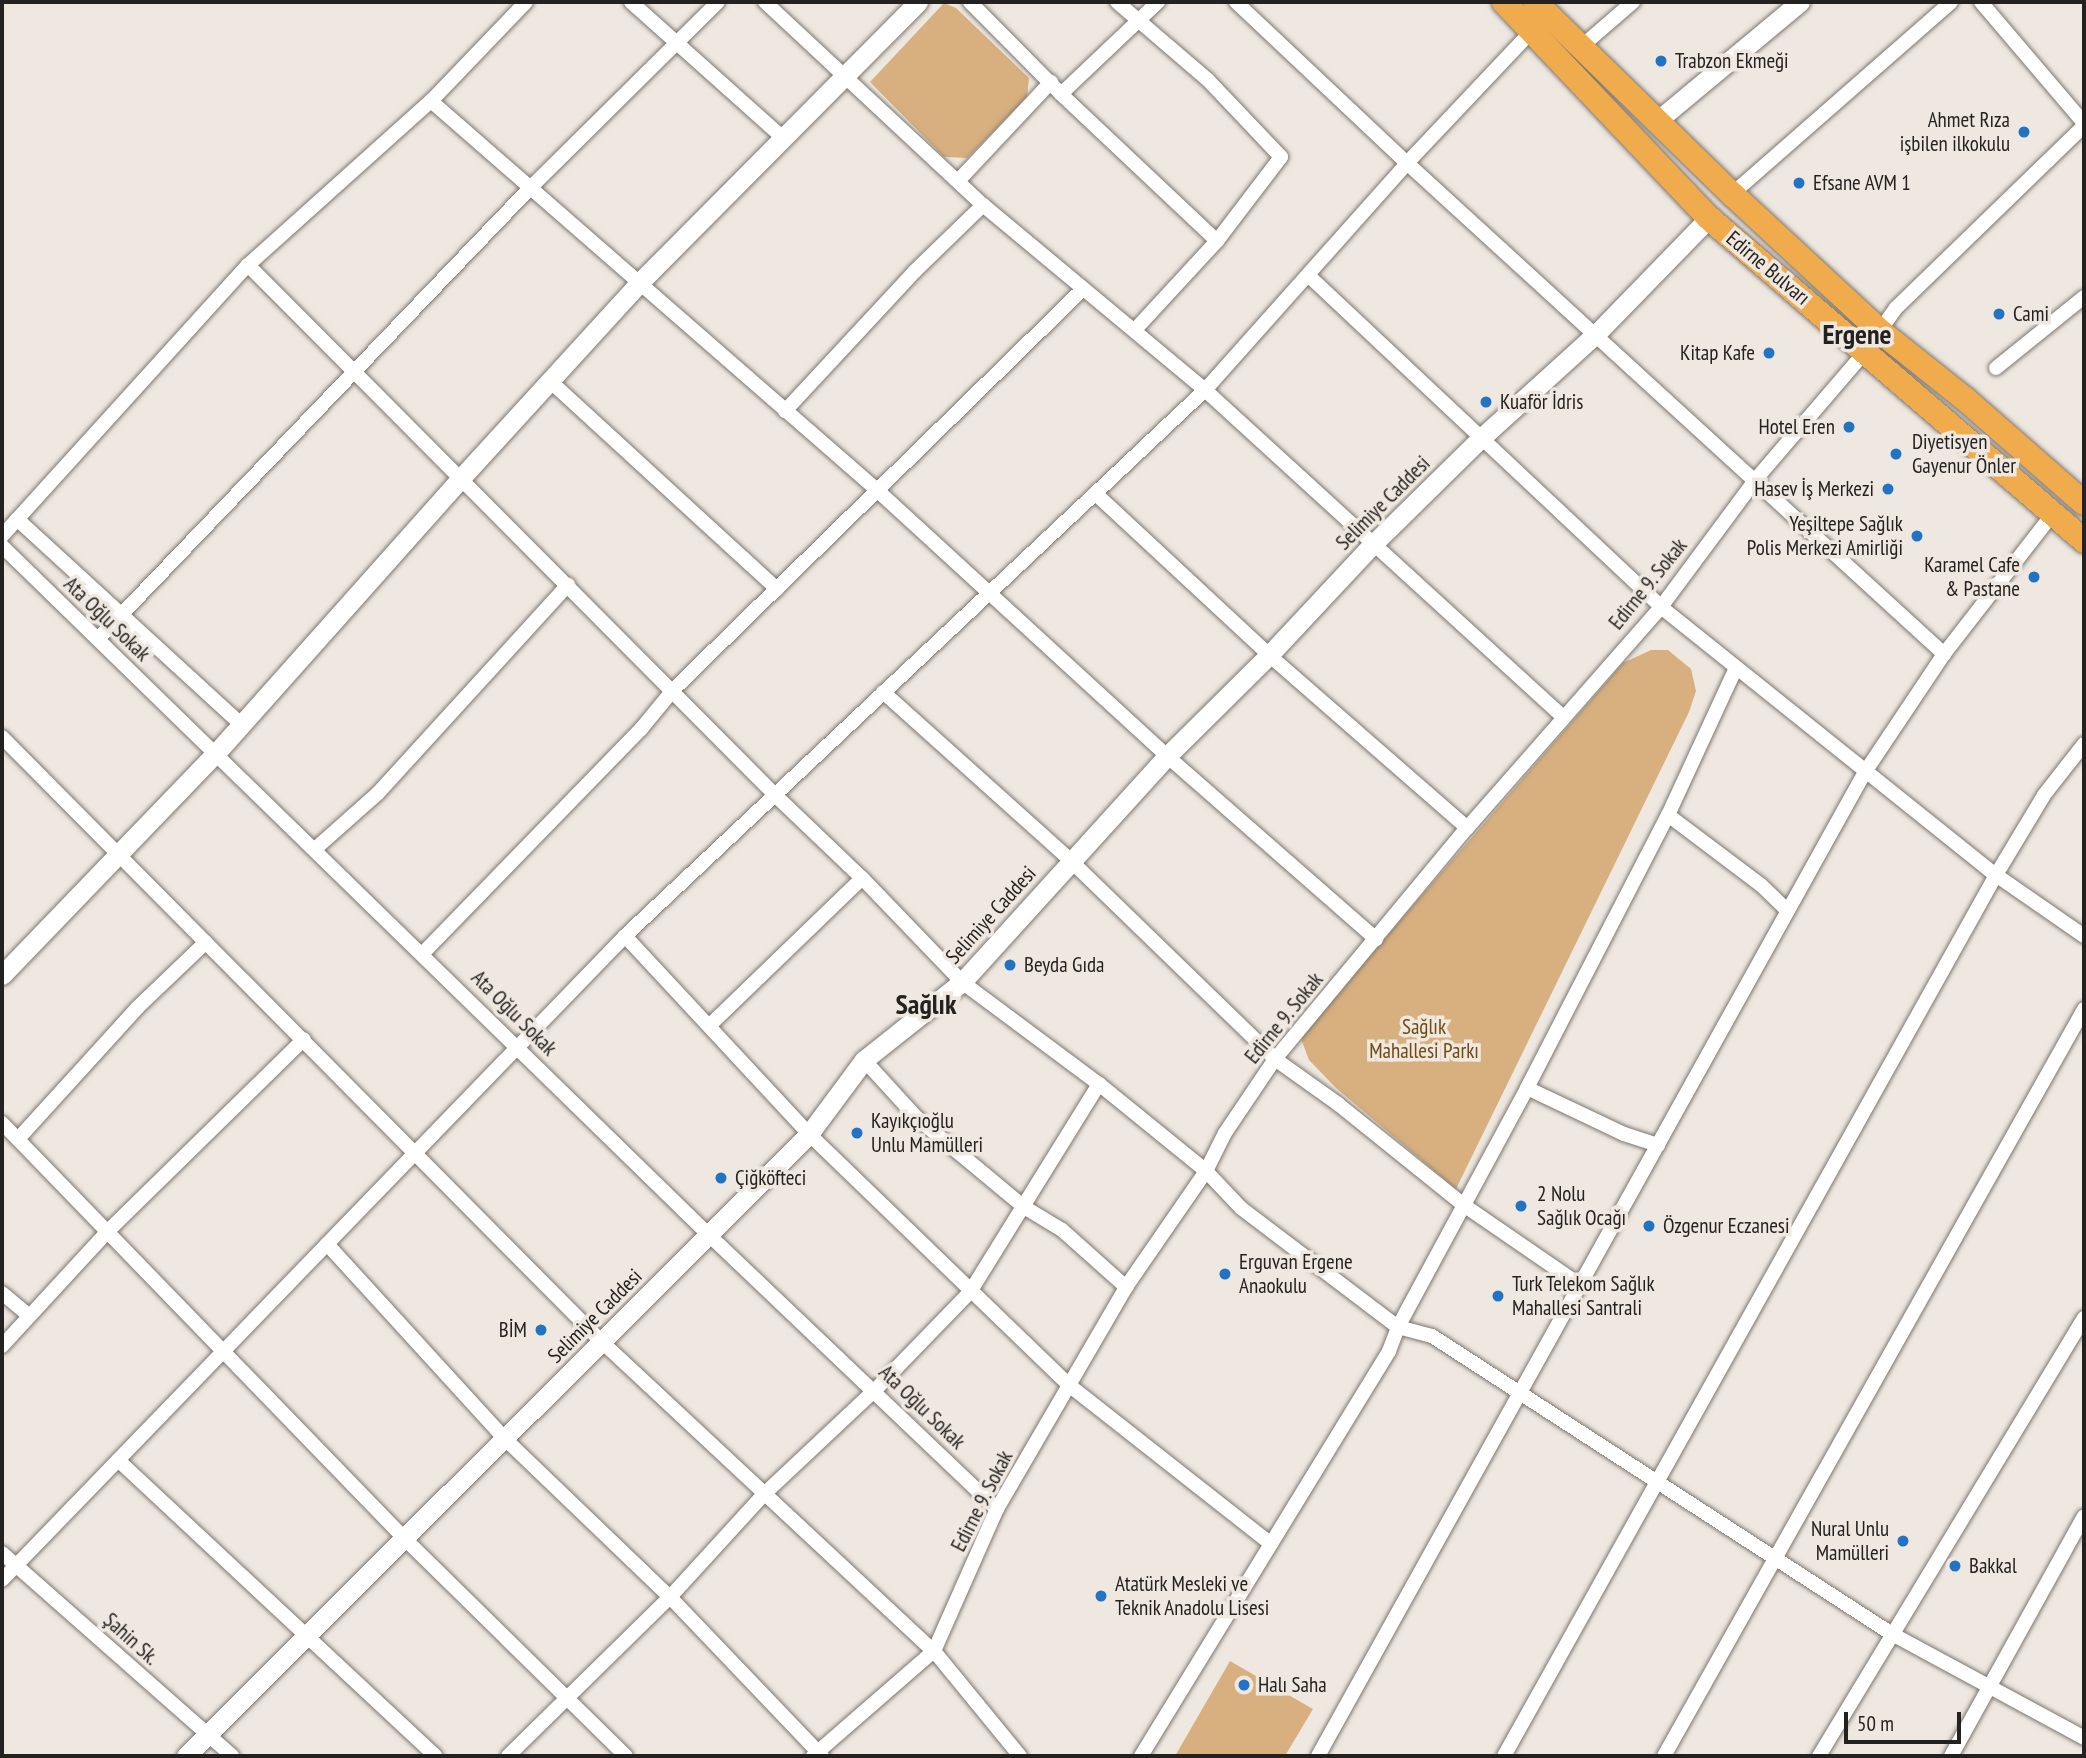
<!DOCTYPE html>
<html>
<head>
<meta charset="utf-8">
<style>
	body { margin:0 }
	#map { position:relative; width:2086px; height:1758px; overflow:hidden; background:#efe8e1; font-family:"PT Sans Narrow",sans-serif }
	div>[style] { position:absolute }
	.green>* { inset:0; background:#d8b07f }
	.roads { filter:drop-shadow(0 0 2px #7b766f) drop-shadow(0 0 2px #7b766f) }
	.street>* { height:14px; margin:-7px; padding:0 7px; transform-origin:7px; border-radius:7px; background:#fff }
	.secondary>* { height:19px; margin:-9.5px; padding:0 9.5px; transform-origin:9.5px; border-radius:9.5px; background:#fff }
	.highway>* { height:24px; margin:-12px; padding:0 12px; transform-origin:12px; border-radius:12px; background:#f0ab4d }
	.dots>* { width:19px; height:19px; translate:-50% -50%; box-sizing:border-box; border:4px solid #efe8e1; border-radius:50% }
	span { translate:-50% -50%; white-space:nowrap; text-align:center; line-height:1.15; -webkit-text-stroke:7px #efe8e1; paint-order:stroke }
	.poi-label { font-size:21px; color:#242220 }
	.left { translate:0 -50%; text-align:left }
	.right { translate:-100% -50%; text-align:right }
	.street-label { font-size:21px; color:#242220 }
	.park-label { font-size:21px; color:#714a0e }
	.district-label { font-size:28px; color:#242220; font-weight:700 }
	.frame { position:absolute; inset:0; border:4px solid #242220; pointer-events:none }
	.scale { position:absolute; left:1844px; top:1712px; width:117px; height:32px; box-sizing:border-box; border:4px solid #242220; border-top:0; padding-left:9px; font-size:21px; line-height:24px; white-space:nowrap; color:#242220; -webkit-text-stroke:5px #efe8e1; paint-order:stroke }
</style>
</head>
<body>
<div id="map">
	<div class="green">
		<i style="clip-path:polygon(944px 3px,956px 8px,1029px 78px,1027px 97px,967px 158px,944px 157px,870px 82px)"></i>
		<i style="clip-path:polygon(1651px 650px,1668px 650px,1691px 669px,1696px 691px,1689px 712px,1456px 1189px,1336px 1088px,1309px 1060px,1300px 1036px,1623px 663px)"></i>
		<i style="clip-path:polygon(1230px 1661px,1313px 1709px,1285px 1756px,1175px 1756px)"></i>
	</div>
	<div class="roads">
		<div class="street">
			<i style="left:631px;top:2px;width:205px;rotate:41.8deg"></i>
			<i style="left:765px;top:2px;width:298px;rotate:43deg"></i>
			<i style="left:983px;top:205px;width:289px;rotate:39.8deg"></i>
			<i style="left:1205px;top:390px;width:483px;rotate:42.4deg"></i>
			<i style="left:970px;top:2px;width:129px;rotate:45.3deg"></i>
			<i style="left:1061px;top:94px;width:214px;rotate:43.3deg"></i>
			<i style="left:1117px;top:2px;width:120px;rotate:40.6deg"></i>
			<i style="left:1208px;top:80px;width:106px;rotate:46.5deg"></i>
			<i style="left:1281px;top:157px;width:106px;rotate:127.3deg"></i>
			<i style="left:1217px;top:241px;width:122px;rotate:132.7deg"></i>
			<i style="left:1236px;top:2px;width:235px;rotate:43.3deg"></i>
			<i style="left:1407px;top:163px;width:728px;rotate:42.44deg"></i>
			<i style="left:1981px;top:2px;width:159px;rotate:49.6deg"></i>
			<i style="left:1581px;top:47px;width:69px;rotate:-40.9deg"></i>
			<i style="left:1061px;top:94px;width:134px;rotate:-43.5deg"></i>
			<i style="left:431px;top:101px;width:593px;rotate:41.1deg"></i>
			<i style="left:878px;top:491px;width:392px;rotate:42.5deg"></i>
			<i style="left:1167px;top:756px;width:278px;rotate:41.2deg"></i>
			<i style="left:958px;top:181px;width:136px;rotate:-46.8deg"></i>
			<i style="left:1732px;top:194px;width:291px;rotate:-41.2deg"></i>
			<i style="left:248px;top:265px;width:747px;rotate:45.16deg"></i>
			<i style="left:775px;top:795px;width:120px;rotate:43.7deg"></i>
			<i style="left:862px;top:878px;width:144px;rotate:46.1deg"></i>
			<i style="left:962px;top:982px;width:171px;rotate:36.7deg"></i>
			<i style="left:1099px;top:1084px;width:138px;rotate:39.1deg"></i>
			<i style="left:1206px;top:1171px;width:51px;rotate:46.6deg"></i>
			<i style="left:1241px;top:1208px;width:197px;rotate:37.2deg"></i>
			<i style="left:1398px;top:1327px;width:35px;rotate:15deg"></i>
			<i style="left:1432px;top:1336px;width:548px;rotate:32.94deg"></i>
			<i style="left:1892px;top:1634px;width:218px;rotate:28.4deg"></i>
			<i style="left:1309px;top:276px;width:483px;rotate:43.2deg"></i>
			<i style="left:1661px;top:607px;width:429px;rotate:38.7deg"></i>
			<i style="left:1996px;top:875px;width:107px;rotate:34.7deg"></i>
			<i style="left:1996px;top:368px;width:113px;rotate:-38.9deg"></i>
			<i style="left:550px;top:381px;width:308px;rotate:42.5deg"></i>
			<i style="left:785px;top:411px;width:191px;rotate:-47.1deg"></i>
			<i style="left:915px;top:271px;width:95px;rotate:-44.1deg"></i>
			<i style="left:1097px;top:495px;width:235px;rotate:42.9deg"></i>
			<i style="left:1269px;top:655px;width:263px;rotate:41.1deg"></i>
			<i style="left:17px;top:519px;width:302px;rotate:42.5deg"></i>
			<i style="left:2px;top:536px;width:366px;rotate:-47.8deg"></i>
			<i style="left:248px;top:265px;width:246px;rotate:-41.9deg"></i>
			<i style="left:431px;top:101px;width:137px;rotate:-46.2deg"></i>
			<i style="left:2px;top:546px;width:986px;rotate:44.26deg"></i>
			<i style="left:708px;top:1234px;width:399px;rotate:43.6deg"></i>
			<i style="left:98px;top:639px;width:625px;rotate:-46.23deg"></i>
			<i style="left:530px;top:188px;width:264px;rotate:-44.7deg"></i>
			<i style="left:883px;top:692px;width:251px;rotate:41.9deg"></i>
			<i style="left:1070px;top:860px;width:286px;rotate:44.1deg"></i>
			<i style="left:1275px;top:1059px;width:77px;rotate:35.5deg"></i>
			<i style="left:1338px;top:1104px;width:163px;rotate:38.8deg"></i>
			<i style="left:1465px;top:1206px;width:140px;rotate:34.5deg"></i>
			<i style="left:2px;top:737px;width:851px;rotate:45.24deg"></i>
			<i style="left:601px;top:1341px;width:455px;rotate:43deg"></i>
			<i style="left:934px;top:1651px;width:136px;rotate:50.7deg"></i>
			<i style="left:1668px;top:815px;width:116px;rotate:37deg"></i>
			<i style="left:1761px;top:885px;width:37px;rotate:44deg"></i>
			<i style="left:315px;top:849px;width:84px;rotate:-41.6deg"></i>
			<i style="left:378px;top:793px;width:282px;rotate:-47.6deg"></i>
			<i style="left:625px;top:936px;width:270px;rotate:47.1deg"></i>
			<i style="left:809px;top:1134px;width:361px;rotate:44deg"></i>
			<i style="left:1069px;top:1385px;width:257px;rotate:38.2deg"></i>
			<i style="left:423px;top:953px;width:313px;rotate:-45.8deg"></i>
			<i style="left:641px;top:729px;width:50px;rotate:-50.6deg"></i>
			<i style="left:673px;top:690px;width:572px;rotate:-44.36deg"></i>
			<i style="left:710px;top:1025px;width:211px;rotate:-44deg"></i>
			<i style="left:864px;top:1060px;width:79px;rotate:47.6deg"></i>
			<i style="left:917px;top:1118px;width:139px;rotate:39.8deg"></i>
			<i style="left:1024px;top:1207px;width:44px;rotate:31.2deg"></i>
			<i style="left:1062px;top:1230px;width:86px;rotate:41.7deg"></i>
			<i style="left:1527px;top:1088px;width:107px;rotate:25.4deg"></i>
			<i style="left:1624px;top:1134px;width:36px;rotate:18deg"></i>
			<i style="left:2px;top:1123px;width:578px;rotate:45.91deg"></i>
			<i style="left:404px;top:1538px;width:311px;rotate:44.5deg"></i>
			<i style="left:18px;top:1139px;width:177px;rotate:-47.7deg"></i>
			<i style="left:137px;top:1008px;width:95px;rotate:-43.7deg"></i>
			<i style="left:327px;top:1244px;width:263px;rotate:47.6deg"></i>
			<i style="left:504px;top:1438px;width:230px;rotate:43.8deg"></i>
			<i style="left:670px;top:1597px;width:220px;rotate:46.3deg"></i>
			<i style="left:2px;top:1293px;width:35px;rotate:40deg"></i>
			<i style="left:2px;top:1346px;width:156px;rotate:-47.3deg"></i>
			<i style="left:108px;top:1231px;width:274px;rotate:-44.4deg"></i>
			<i style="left:118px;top:1460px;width:434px;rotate:43deg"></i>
			<i style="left:2px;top:1553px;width:307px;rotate:41.4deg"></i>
			<i style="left:2px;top:1580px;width:896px;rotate:-45.95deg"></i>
			<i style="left:625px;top:936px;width:797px;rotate:-43.27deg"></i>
			<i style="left:1205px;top:390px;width:304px;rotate:-48.3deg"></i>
			<i style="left:1407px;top:163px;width:182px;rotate:-46.6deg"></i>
			<i style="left:508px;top:1756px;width:227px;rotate:-44.5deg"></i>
			<i style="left:670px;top:1597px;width:138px;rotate:-47.6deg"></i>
			<i style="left:763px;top:1495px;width:154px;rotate:-43.2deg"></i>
			<i style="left:875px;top:1390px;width:136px;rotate:-45.9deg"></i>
			<i style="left:970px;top:1292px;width:245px;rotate:-58.2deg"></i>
			<i style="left:813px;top:1756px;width:160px;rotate:-41deg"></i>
			<i style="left:934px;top:1651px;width:155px;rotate:-66.1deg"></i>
			<i style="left:997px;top:1509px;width:257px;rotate:-59.8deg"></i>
			<i style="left:1126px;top:1287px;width:141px;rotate:-55.4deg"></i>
			<i style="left:1206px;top:1171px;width:42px;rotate:-63.4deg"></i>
			<i style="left:1225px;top:1133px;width:89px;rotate:-56deg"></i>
			<i style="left:1275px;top:1059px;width:300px;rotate:-50.3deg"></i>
			<i style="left:1467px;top:828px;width:294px;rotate:-48.7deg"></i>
			<i style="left:1661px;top:607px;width:159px;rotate:-53.4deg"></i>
			<i style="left:1756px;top:479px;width:166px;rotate:-49.4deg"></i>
			<i style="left:1864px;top:353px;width:55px;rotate:-54.6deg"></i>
			<i style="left:1896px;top:308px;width:262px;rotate:-44.1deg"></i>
			<i style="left:1141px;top:1756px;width:475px;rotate:-58.5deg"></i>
			<i style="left:1389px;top:1351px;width:26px;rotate:-69deg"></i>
			<i style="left:1398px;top:1327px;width:272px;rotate:-61.6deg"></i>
			<i style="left:1527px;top:1088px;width:307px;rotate:-62.7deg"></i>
			<i style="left:1668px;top:815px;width:162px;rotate:-65.2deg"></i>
			<i style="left:1318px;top:1756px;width:1126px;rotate:-60.93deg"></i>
			<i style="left:1865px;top:772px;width:142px;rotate:-56.2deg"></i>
			<i style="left:1944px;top:654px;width:180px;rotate:-52.2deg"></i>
			<i style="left:1504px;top:1756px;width:1009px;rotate:-60.82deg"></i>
			<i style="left:1996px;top:875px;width:93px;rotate:-59deg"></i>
			<i style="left:2044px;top:795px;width:65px;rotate:-51.9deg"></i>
			<i style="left:1664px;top:1756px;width:857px;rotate:-60.65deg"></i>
			<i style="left:1819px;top:1756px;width:512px;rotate:-58.83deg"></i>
			<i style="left:1951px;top:1756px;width:274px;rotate:-61deg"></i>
		</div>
		<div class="secondary">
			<i style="left:1657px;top:121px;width:186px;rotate:-39.8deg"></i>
			<i style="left:2px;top:975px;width:308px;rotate:-46.1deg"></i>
			<i style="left:216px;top:753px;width:368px;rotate:-48.3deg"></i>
			<i style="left:461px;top:478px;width:264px;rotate:-47.6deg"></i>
			<i style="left:639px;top:283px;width:396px;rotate:-45.2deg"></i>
			<i style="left:186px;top:1756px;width:880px;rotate:-44.95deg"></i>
			<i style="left:809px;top:1134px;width:92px;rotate:-53.4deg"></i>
			<i style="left:864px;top:1060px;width:125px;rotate:-38.5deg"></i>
			<i style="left:962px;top:982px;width:305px;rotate:-47.8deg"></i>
			<i style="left:1167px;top:756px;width:144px;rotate:-44.7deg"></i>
			<i style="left:1269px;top:655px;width:151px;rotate:-46.9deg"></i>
			<i style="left:1372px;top:545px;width:151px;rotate:-44.5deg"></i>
			<i style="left:1480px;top:439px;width:156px;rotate:-42.2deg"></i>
			<i style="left:1596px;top:334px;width:162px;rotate:-45.8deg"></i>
		</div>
		<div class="highway">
			<i style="left:1504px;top:2px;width:298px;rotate:46.5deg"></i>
			<i style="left:1709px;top:218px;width:495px;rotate:40.7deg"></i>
			<i style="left:1535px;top:2px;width:275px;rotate:44.3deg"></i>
			<i style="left:1732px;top:194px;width:203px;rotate:42.8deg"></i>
			<i style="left:1881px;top:332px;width:107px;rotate:38.6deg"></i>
			<i style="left:1965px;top:399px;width:158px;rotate:41.2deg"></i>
		</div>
	</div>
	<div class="dots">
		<i style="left:1661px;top:61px;background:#2273c2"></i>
		<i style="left:2024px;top:132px;background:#2273c2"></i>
		<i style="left:1799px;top:183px;background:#2273c2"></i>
		<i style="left:1999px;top:314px;background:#2273c2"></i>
		<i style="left:1769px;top:353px;background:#2273c2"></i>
		<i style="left:1486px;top:402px;background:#2273c2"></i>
		<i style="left:1849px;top:427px;background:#2273c2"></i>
		<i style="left:1896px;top:454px;background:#2273c2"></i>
		<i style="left:1888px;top:489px;background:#2273c2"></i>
		<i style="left:1917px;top:536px;background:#2273c2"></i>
		<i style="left:2034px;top:577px;background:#2273c2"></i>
		<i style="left:1010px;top:965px;background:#2273c2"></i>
		<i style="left:857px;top:1133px;background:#2273c2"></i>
		<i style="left:721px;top:1178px;background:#2273c2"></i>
		<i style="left:1521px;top:1206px;background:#2273c2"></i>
		<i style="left:1649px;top:1226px;background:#2273c2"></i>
		<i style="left:1225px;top:1274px;background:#2273c2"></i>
		<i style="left:1498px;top:1296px;background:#2273c2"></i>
		<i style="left:541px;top:1330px;background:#2273c2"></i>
		<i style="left:1903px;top:1541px;background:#2273c2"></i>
		<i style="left:1955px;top:1566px;background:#2273c2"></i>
		<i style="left:1101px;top:1596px;background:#2273c2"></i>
		<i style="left:1244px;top:1685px;background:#2273c2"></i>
	</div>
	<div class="poi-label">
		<span class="left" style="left:1675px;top:61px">Trabzon Ekmeği</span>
		<span class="right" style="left:2010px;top:132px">Ahmet Rıza<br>işbilen ilkokulu</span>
		<span class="left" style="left:1813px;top:183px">Efsane AVM 1</span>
		<span class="left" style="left:2013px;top:314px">Cami</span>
		<span class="right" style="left:1755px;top:353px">Kitap Kafe</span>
		<span class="left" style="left:1500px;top:402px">Kuaför İdris</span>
		<span class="right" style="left:1835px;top:427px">Hotel Eren</span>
		<span class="left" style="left:1912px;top:454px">Diyetisyen<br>Gayenur Önler</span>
		<span class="right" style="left:1874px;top:489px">Hasev İş Merkezi</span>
		<span class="right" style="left:1903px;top:536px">Yeşiltepe Sağlık<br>Polis Merkezi Amirliği</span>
		<span class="right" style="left:2020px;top:577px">Karamel Cafe<br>&amp; Pastane</span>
		<span class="left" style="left:1024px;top:965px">Beyda Gıda</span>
		<span class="left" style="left:871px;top:1133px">Kayıkçıoğlu<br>Unlu Mamülleri</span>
		<span class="left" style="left:735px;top:1178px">Çiğköfteci</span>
		<span class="left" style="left:1537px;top:1206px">2 Nolu<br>Sağlık Ocağı</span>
		<span class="left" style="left:1663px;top:1226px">Özgenur Eczanesi</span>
		<span class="left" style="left:1239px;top:1274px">Erguvan Ergene<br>Anaokulu</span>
		<span class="left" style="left:1512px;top:1296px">Turk Telekom Sağlık<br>Mahallesi Santrali</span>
		<span class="right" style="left:527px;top:1330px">BİM</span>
		<span class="right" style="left:1889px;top:1541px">Nural Unlu<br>Mamülleri</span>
		<span class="left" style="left:1969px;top:1566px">Bakkal</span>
		<span class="left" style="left:1115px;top:1596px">Atatürk Mesleki ve<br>Teknik Anadolu Lisesi</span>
		<span class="left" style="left:1258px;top:1685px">Halı Saha</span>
	</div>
	<div class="street-label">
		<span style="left:1768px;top:268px;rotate:40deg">Edirne Bulvarı</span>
		<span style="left:1383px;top:503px;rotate:-45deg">Selimiye Caddesi</span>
		<span style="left:1648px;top:584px;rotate:-51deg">Edirne 9. Sokak</span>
		<span style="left:107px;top:619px;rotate:44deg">Ata Oğlu Sokak</span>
		<span style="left:991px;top:915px;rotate:-48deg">Selimiye Caddesi</span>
		<span style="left:514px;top:1013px;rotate:45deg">Ata Oğlu Sokak</span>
		<span style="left:1284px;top:1018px;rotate:-51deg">Edirne 9. Sokak</span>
		<span style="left:595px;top:1316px;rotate:-45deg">Selimiye Caddesi</span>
		<span style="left:922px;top:1407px;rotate:44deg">Ata Oğlu Sokak</span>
		<span style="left:982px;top:1501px;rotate:-63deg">Edirne 9. Sokak</span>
		<span style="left:131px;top:1639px;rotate:42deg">Şahin Sk.</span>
	</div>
	<div class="park-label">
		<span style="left:1424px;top:1039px">Sağlık<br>Mahallesi Parkı</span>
	</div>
	<div class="district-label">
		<span style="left:1857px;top:334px">Ergene</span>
		<span style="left:926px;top:1004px">Sağlık</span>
	</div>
	<div class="frame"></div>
	<div class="scale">50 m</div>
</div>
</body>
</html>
